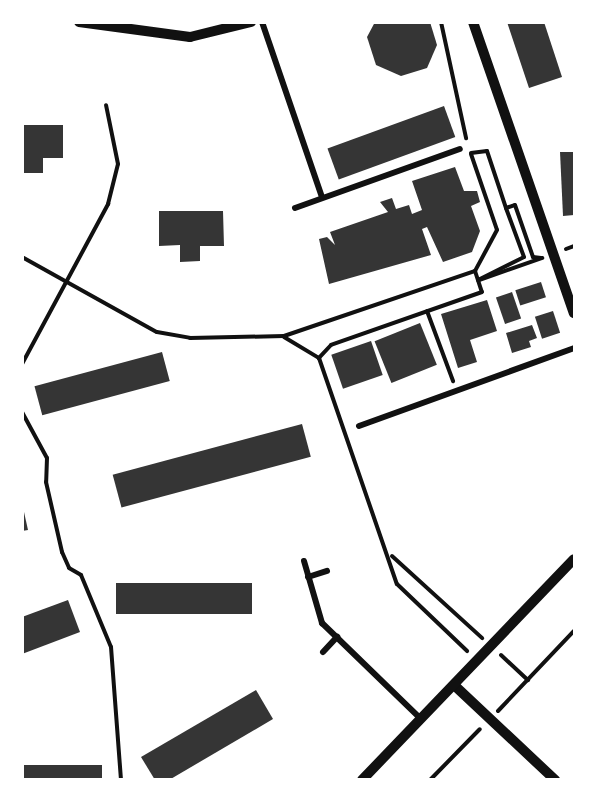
<!DOCTYPE html>
<html>
<head>
<meta charset="utf-8">
<style>
	body { margin:0 }
	#map { position:relative; width:597px; height:802px; overflow:hidden; background:#fff; font-family:Overpass,sans-serif }
	div>[style] { position:absolute }
	.building>* { inset:0; background:#353535; transform-origin:0 0 }
	.path>* { height:4px; margin:-2px; padding:0 2px; transform-origin:2px; border-radius:2px; background:#111 }
	.minor>* { height:6px; margin:-3px; padding:0 3px; transform-origin:3px; border-radius:3px; background:#111 }
	.tertiary>* { height:10px; margin:-5px; padding:0 5px; transform-origin:5px; border-radius:5px; background:#111 }
	span { translate:-50% -50%; white-space:nowrap; text-align:center; line-height:1.15; -webkit-text-stroke:4.5px #fff; paint-order:stroke }
	.frame { position:absolute; inset:0; border:24px solid #fff; pointer-events:none }
</style>
</head>
<body>
<div id="map">
	<div class="building">
		<i style="clip-path:polygon(375px 22px,430px 22px,437px 45px,427px 68px,401px 76px,376px 65px,367px 37px)"></i>
		<i style="clip-path:polygon(507px 22px,544px 22px,562px 77px,529px 88px)"></i>
		<i style="left:444px;top:106px;width:33px;height:124px;rotate:70deg"></i>
		<i style="clip-path:polygon(22px 125px,63px 125px,63px 158px,43px 158px,43px 173px,22px 173px)"></i>
		<i style="clip-path:polygon(560px 152px,574px 152px,574px 215px,563px 216px)"></i>
		<i style="clip-path:polygon(455px 167px,464px 191px,477px 191px,480px 202px,471px 206px,480px 231px,472px 252px,443px 262px,427px 227px,422px 229px,431px 255px,329px 284px,319px 239px,327px 237px,335px 245px,330px 232px,388px 212px,380px 202px,392px 198px,396px 209px,409px 205px,412px 214px,422px 210px,412px 181px)"></i>
		<i style="clip-path:polygon(159px 211px,223px 211px,224px 246px,200px 246px,200px 261px,180px 262px,180px 245px,159px 246px)"></i>
		<i style="left:541px;top:282px;width:16px;height:27px;rotate:72deg"></i>
		<i style="left:512px;top:292px;width:28px;height:17px;rotate:71deg"></i>
		<i style="clip-path:polygon(487px 300px,497px 331px,470px 340px,477px 362px,458px 368px,441px 314px)"></i>
		<i style="left:553px;top:311px;width:23px;height:19px;rotate:72deg"></i>
		<i style="left:420px;top:323px;width:45px;height:49px;rotate:68deg"></i>
		<i style="clip-path:polygon(532px 325px,537px 338px,529px 341px,531px 347px,512px 353px,506px 333px)"></i>
		<i style="left:371px;top:341px;width:36px;height:42px;rotate:71deg"></i>
		<i style="left:162px;top:352px;width:30px;height:132px;rotate:75deg"></i>
		<i style="left:302px;top:424px;width:34px;height:196px;rotate:75deg"></i>
		<i style="clip-path:polygon(22px 503px,28px 530px,22px 531px)"></i>
		<i style="left:252px;top:583px;width:31px;height:136px;rotate:90deg"></i>
		<i style="clip-path:polygon(68px 600px,80px 632px,22px 654px,22px 617px)"></i>
		<i style="clip-path:polygon(256px 690px,273px 719px,169px 780px,155px 780px,141px 757px)"></i>
		<i style="left:22px;top:765px;width:80px;height:15px"></i>
	</div>
	<div class="path">
		<i style="left:441px;top:22px;width:119px;rotate:77.8deg"></i>
		<i style="left:471px;top:153px;width:16px;rotate:-7deg"></i>
		<i style="left:487px;top:151px;width:60px;rotate:71.6deg"></i>
		<i style="left:471px;top:154px;width:80px;rotate:71.1deg"></i>
		<i style="left:497px;top:230px;width:47px;rotate:118.2deg"></i>
		<i style="left:566px;top:249px;width:9px;rotate:-21deg"></i>
		<i style="left:22px;top:257px;width:154px;rotate:29.1deg"></i>
		<i style="left:157px;top:332px;width:34px;rotate:10deg"></i>
		<i style="left:190px;top:338px;width:94px;rotate:-1.2deg"></i>
		<i style="left:284px;top:336px;width:202px;rotate:-18.8deg"></i>
		<i style="left:475px;top:271px;width:22px;rotate:72deg"></i>
		<i style="left:482px;top:292px;width:160px;rotate:160.7deg"></i>
		<i style="left:331px;top:345px;width:18px;rotate:133deg"></i>
		<i style="left:478px;top:280px;width:51px;rotate:-26.6deg"></i>
		<i style="left:524px;top:257px;width:52px;rotate:-110.2deg"></i>
		<i style="left:506px;top:208px;width:9px;rotate:-18deg"></i>
		<i style="left:515px;top:205px;width:55px;rotate:70.9deg"></i>
		<i style="left:533px;top:257px;width:8px;rotate:7deg"></i>
		<i style="left:479px;top:280px;width:67px;rotate:-19.2deg"></i>
		<i style="left:427px;top:311px;width:75px;rotate:69.6deg"></i>
		<i style="left:284px;top:337px;width:41px;rotate:31deg"></i>
		<i style="left:319px;top:358px;width:239px;rotate:71deg"></i>
		<i style="left:397px;top:584px;width:97px;rotate:43.7deg"></i>
		<i style="left:22px;top:364px;width:182px;rotate:-61.7deg"></i>
		<i style="left:108px;top:204px;width:41px;rotate:-76deg"></i>
		<i style="left:118px;top:164px;width:60px;rotate:-101.5deg"></i>
		<i style="left:22px;top:412px;width:52px;rotate:61.5deg"></i>
		<i style="left:47px;top:458px;width:24px;rotate:92deg"></i>
		<i style="left:46px;top:482px;width:72px;rotate:77.1deg"></i>
		<i style="left:62px;top:552px;width:17px;rotate:66deg"></i>
		<i style="left:69px;top:568px;width:14px;rotate:30deg"></i>
		<i style="left:81px;top:575px;width:78px;rotate:67.4deg"></i>
		<i style="left:111px;top:647px;width:133px;rotate:85.7deg"></i>
		<i style="left:392px;top:556px;width:122px;rotate:42.3deg"></i>
		<i style="left:501px;top:655px;width:37px;rotate:43deg"></i>
		<i style="left:498px;top:711px;width:110px;rotate:-46.5deg"></i>
		<i style="left:430px;top:780px;width:71px;rotate:-45.6deg"></i>
	</div>
	<div class="minor">
		<i style="left:262px;top:22px;width:185px;rotate:71.1deg"></i>
		<i style="left:295px;top:208px;width:175px;rotate:-19.7deg"></i>
		<i style="left:359px;top:426px;width:229px;rotate:-19.9deg"></i>
		<i style="left:304px;top:561px;width:65px;rotate:73.8deg"></i>
		<i style="left:322px;top:623px;width:138px;rotate:44.1deg"></i>
		<i style="left:308px;top:577px;width:20px;rotate:-18deg"></i>
		<i style="left:323px;top:652px;width:21px;rotate:-47deg"></i>
	</div>
	<div class="tertiary">
		<i style="left:79px;top:22px;width:112px;rotate:7.7deg"></i>
		<i style="left:190px;top:37px;width:63px;rotate:-13.8deg"></i>
		<i style="left:473px;top:22px;width:308px;rotate:70.9deg"></i>
		<i style="left:454px;top:685px;width:139px;rotate:43.2deg"></i>
		<i style="left:362px;top:780px;width:306px;rotate:-46.2deg"></i>
	</div>
	<div class="frame"></div>
</div>
</body>
</html>
